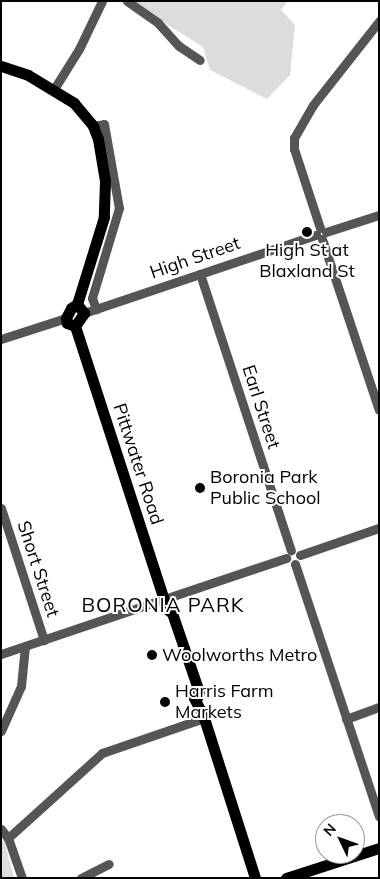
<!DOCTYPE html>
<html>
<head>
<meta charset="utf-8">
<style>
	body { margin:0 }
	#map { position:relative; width:380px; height:879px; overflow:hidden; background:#fff; font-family:Mulish,sans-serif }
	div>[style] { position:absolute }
	.green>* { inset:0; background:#dcdcdc }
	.minor>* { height:9px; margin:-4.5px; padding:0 4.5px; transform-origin:4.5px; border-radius:4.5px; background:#555 }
	.major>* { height:11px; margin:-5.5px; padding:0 5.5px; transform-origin:5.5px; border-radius:5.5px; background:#000 }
	.dots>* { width:14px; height:14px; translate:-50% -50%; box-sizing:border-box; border:2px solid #fff; border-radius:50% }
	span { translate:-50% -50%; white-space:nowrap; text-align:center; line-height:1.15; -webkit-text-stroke:4px #fff; paint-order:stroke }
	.poi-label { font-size:18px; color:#000 }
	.left { translate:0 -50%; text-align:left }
	.street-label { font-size:18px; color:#000 }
	.quarter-label { font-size:20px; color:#000; letter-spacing:1px }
	.frame { position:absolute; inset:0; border:2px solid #000; pointer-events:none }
	.north { position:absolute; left:315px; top:814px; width:50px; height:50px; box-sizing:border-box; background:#fff; border:1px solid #999; border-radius:50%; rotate:312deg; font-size:14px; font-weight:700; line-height:20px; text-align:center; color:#000 }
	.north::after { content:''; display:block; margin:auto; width:18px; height:22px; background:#000; clip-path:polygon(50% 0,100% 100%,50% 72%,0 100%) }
</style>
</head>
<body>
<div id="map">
	<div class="green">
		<i style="clip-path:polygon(119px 1px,288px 1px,281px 10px,295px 25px,290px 75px,267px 99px,210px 70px,203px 47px,152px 15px)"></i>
		<i style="clip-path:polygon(1px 837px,4px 840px,14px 878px,1px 878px)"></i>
	</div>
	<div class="minor">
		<i style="left:127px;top:1px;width:38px;rotate:35deg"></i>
		<i style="left:158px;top:23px;width:31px;rotate:48deg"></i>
		<i style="left:179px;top:46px;width:25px;rotate:34deg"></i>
		<i style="left:54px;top:89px;width:47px;rotate:-58deg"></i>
		<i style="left:79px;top:49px;width:53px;rotate:-64.4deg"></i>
		<i style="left:93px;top:126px;width:11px;rotate:-10deg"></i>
		<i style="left:104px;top:124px;width:85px;rotate:79.9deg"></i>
		<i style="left:119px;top:208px;width:94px;rotate:106.7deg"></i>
		<i style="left:92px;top:298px;width:12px;rotate:70deg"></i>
		<i style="left:320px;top:228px;width:83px;rotate:-108.2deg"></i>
		<i style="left:294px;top:149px;width:11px;rotate:-90deg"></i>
		<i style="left:294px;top:138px;width:38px;rotate:-60deg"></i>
		<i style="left:313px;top:105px;width:107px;rotate:-51.8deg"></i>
		<i style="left:326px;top:232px;width:56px;rotate:-17.8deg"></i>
		<i style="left:322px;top:239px;width:180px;rotate:71.6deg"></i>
		<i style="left:200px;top:274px;width:291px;rotate:71.8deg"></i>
		<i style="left:84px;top:313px;width:245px;rotate:-18.6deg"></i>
		<i style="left:1px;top:339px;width:68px;rotate:-17.9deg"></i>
		<i style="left:1px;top:508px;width:139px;rotate:72deg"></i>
		<i style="left:300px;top:555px;width:83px;rotate:-18.9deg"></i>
		<i style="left:295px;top:564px;width:266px;rotate:71.6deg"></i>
		<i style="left:1px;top:654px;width:301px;rotate:-18.6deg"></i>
		<i style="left:346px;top:719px;width:35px;rotate:-20deg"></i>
		<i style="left:1px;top:731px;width:49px;rotate:-66deg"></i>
		<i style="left:21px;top:686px;width:40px;rotate:-84.3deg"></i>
		<i style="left:1px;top:829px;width:11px;rotate:52deg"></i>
		<i style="left:8px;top:838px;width:42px;rotate:70.7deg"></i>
		<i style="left:8px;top:838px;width:127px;rotate:-42.1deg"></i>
		<i style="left:102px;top:753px;width:108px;rotate:-18.9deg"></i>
		<i style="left:81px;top:878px;width:31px;rotate:-27deg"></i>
	</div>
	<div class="major">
		<i style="left:1px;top:66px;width:28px;rotate:18deg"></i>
		<i style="left:28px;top:75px;width:54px;rotate:31.3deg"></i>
		<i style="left:74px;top:103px;width:30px;rotate:50deg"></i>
		<i style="left:93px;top:126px;width:14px;rotate:69deg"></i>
		<i style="left:98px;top:139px;width:43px;rotate:80.5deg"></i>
		<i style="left:105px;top:181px;width:36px;rotate:92deg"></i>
		<i style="left:104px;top:217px;width:91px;rotate:107.2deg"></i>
		<i style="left:75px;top:326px;width:298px;rotate:72deg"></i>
		<i style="left:167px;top:609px;width:6px;rotate:39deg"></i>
		<i style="left:172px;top:613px;width:83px;rotate:71.1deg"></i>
		<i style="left:199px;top:692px;width:6px;rotate:108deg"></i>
		<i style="left:75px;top:326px;width:9px;rotate:-159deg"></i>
		<i style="left:67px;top:323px;width:5px;rotate:-101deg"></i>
		<i style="left:66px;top:318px;width:11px;rotate:-63deg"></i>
		<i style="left:71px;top:308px;width:7px;rotate:-34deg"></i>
		<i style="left:75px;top:326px;width:16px;rotate:-55deg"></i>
		<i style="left:84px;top:313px;width:11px;rotate:-128deg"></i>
		<i style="left:192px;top:694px;width:27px;rotate:63deg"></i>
		<i style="left:204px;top:718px;width:168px;rotate:72.3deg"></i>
		<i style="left:286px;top:878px;width:98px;rotate:-17.9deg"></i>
	</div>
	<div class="dots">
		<i style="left:307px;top:232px;background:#000"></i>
		<i style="left:200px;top:488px;background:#000"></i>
		<i style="left:152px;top:655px;background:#000"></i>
		<i style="left:165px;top:702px;background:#000"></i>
	</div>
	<div class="poi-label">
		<span style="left:307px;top:261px">High St at<br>Blaxland St</span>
		<span class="left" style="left:210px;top:488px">Boronia Park<br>Public School</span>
		<span class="left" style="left:162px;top:655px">Woolworths Metro</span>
		<span class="left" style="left:175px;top:702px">Harris Farm<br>Markets</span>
	</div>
	<div class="street-label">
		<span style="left:195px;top:258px;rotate:-19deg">High Street</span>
		<span style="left:261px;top:407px;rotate:72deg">Earl Street</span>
		<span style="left:138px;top:464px;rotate:72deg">Pittwater Road</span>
		<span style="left:38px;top:569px;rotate:72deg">Short Street</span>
	</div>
	<div class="quarter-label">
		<span style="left:163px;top:604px">BORONIA PARK</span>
	</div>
	<div class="frame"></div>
	<div class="north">N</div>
</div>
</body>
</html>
